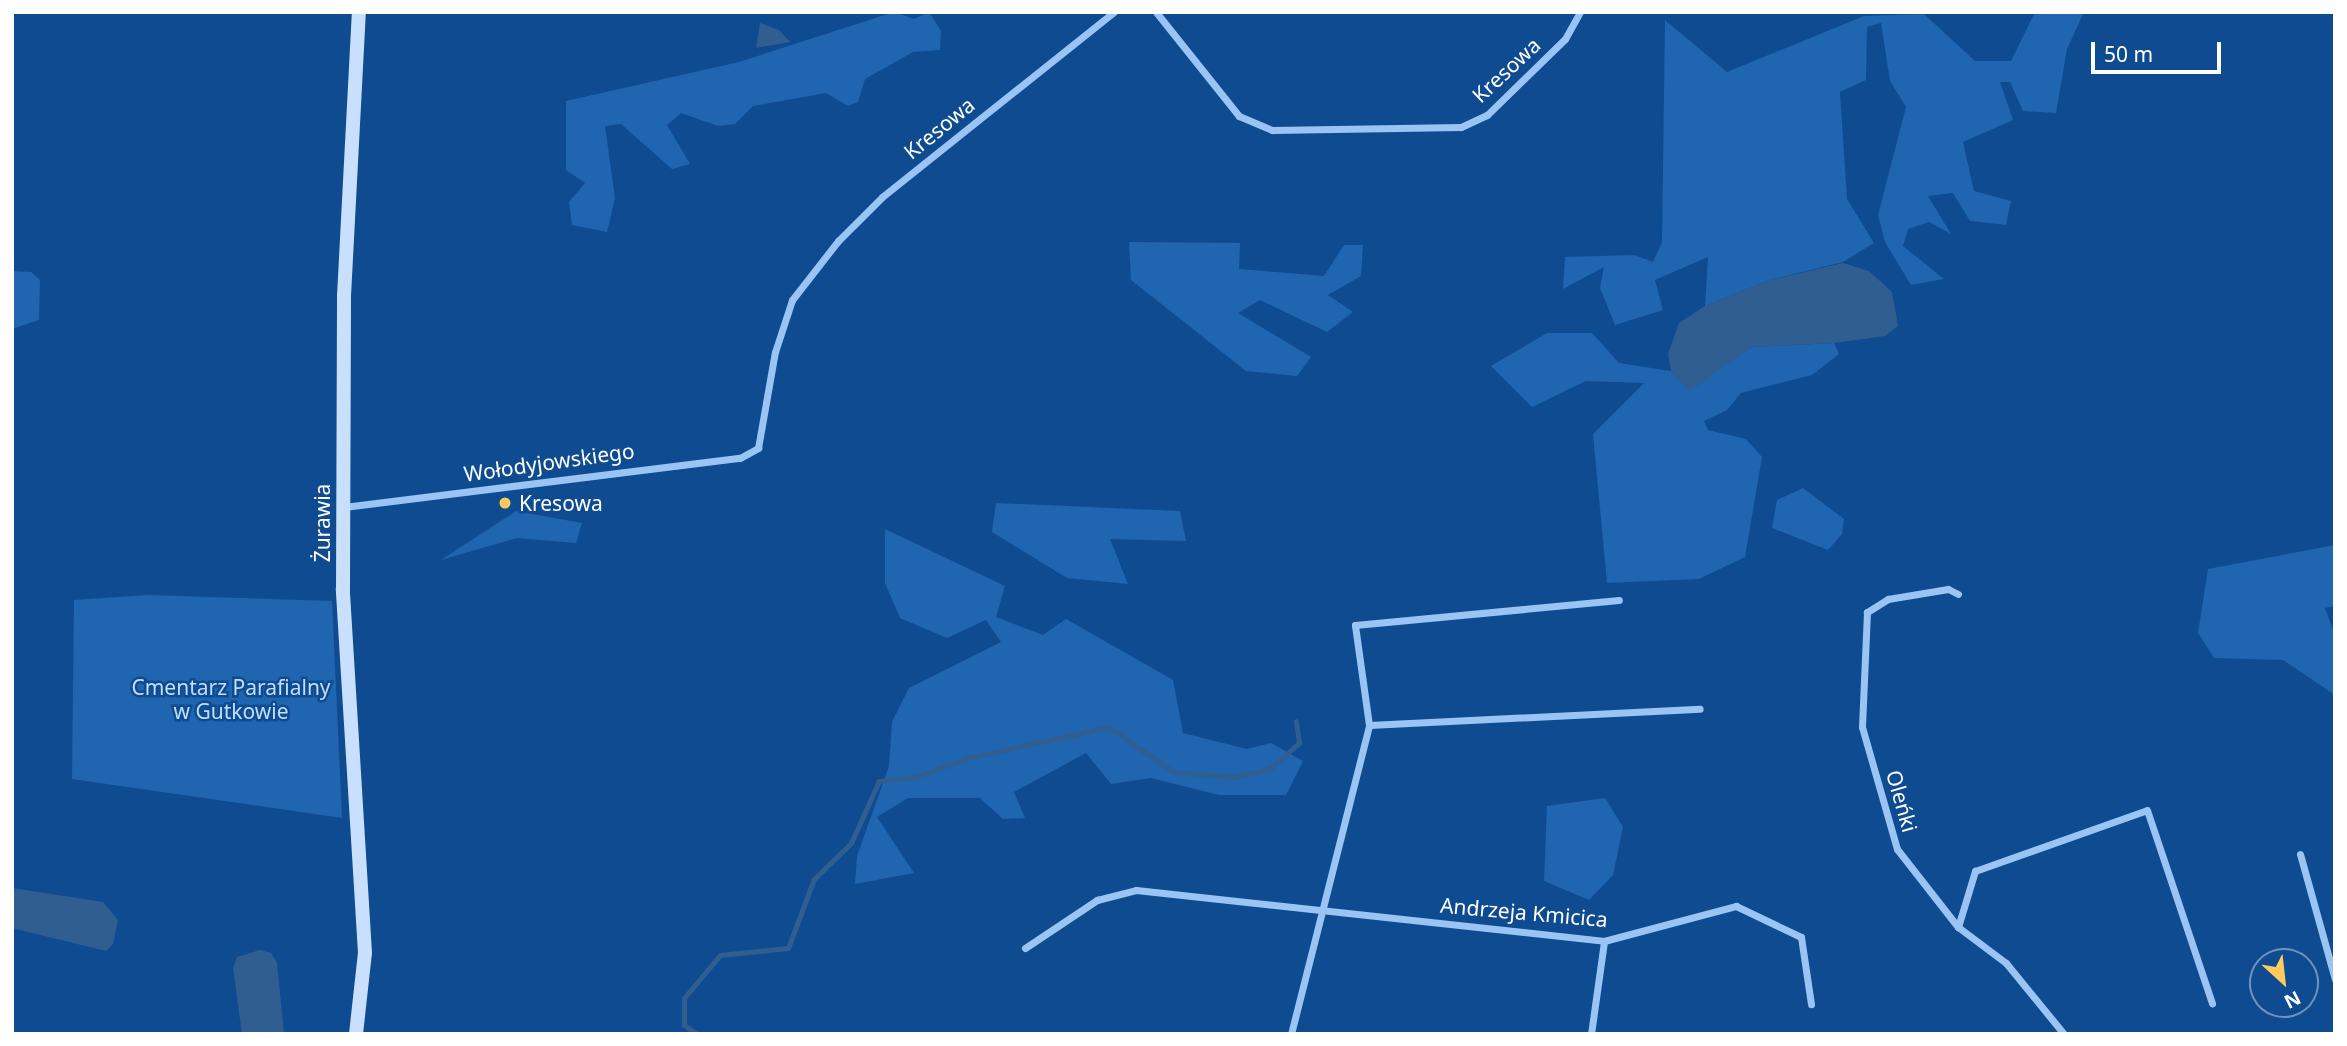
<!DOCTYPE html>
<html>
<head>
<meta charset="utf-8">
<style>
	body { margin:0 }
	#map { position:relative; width:2347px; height:1046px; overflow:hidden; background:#0f4b90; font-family:"Noto Sans",sans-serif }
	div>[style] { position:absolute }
	.green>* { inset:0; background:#2065b0 }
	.water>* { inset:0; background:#315e91 }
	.stream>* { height:5px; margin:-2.5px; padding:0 2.5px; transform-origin:2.5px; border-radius:2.5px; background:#315e91 }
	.street>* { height:7px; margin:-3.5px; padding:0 3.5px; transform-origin:3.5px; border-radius:3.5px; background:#99c4f4 }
	.secondary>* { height:14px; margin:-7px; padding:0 7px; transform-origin:7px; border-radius:7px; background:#c8e0fd }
	.dots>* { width:19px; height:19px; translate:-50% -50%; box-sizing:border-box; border:4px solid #0f4b90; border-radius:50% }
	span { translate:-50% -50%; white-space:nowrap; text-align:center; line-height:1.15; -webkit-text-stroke:5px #0f4b90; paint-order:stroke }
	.street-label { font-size:21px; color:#fff }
	.poi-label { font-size:21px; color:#fff }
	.left { translate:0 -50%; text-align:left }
	.park-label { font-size:21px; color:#c0defe }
	.frame { position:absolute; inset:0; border:14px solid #fff; pointer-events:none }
	.north { position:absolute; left:2249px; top:948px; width:70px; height:70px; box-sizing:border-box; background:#0f4b90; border:2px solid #6f93bc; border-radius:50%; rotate:153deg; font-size:19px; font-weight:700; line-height:28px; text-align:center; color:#fff }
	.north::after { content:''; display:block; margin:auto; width:24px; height:32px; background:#ffcb5b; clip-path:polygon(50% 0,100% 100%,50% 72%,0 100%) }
	.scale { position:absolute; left:2091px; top:42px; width:130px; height:32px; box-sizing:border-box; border:4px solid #fff; border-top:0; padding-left:9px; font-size:21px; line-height:24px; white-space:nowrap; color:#fff; -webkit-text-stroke:5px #0f4b90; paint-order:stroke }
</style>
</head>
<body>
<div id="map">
	<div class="green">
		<i style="clip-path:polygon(894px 12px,914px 19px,929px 12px,941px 31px,940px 50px,913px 52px,865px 79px,858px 102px,848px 106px,826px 93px,753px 106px,735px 124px,718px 126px,681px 113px,667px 125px,690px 164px,672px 169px,621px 124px,605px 126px,615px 198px,607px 232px,572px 225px,569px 202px,585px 183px,566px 170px,566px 101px,739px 62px)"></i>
		<i style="clip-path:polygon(2035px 12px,2084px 12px,2067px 49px,2056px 113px,2023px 111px,2010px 82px,2000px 82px,2013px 120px,1963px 142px,1974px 191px,2011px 201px,2006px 225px,1970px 221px,1953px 193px,1928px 196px,1951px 234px,1929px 222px,1908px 229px,1903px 246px,1944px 279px,1911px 285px,1885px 242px,1878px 215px,1906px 107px,1890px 81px,1881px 23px,1867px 27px,1866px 80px,1840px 92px,1847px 199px,1874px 243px,1843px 262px,1770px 280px,1705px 306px,1708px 257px,1655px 280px,1663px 310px,1615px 325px,1600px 288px,1604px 267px,1563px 289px,1565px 257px,1634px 255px,1653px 262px,1662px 242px,1665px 20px,1727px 72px,1864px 16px,1924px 14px,1975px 61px,2011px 61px)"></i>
		<i style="clip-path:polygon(1129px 242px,1240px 243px,1239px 269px,1324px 276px,1344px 245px,1363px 245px,1361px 276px,1328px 295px,1353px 312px,1327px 332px,1260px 300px,1238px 313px,1311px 357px,1297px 376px,1246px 371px,1131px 280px)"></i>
		<i style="clip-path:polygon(12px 271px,31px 272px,40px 280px,39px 320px,12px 329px)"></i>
		<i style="clip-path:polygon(1547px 333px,1592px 333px,1619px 363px,1671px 371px,1690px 390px,1752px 347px,1834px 343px,1839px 354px,1812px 375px,1741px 393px,1727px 410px,1704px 421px,1708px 430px,1746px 439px,1762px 457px,1745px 557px,1699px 579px,1607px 583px,1593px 434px,1644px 383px,1586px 381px,1532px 407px,1491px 366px)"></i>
		<i style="clip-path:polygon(1803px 488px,1844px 519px,1842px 534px,1828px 550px,1772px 528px,1777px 500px)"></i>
		<i style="clip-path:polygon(996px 503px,1180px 511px,1186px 541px,1110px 539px,1128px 584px,1067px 578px,992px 532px)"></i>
		<i style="clip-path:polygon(516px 511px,582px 523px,576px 543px,517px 538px,441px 560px)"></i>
		<i style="clip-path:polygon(885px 529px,1005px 586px,996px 617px,1043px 635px,1066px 619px,1173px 680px,1183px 733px,1247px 749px,1271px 743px,1303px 761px,1286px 795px,1219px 795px,1151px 778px,1111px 784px,1086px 753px,1014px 792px,1025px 818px,1003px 819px,980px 798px,908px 798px,877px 817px,914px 873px,855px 884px,857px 856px,889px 766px,892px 722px,909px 688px,1001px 642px,986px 620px,947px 638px,900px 618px,885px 583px)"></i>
		<i style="clip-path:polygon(2335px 545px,2335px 606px,2325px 608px,2335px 635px,2335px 695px,2283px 660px,2214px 658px,2198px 633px,2208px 569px)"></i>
		<i style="clip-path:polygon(148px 595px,332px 601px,342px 818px,72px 779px,74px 600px)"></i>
		<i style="clip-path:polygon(1605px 798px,1623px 827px,1613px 875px,1589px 900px,1544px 881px,1547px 806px)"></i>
	</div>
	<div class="water">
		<i style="clip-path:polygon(760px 23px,779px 30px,790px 42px,756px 48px)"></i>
		<i style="clip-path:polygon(1843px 263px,1869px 271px,1892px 292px,1898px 326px,1885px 336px,1834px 343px,1752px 347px,1690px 391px,1671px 371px,1668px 354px,1679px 323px,1705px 306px,1770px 280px)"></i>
		<i style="clip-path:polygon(12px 888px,103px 902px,118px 920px,113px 944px,106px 951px,12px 928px)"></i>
		<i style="clip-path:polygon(260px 950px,271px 953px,277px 963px,284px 1034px,242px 1034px,233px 968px,237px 957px)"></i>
	</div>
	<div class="stream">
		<i style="left:697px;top:1034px;width:16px;rotate:-145deg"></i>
		<i style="left:684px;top:1025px;width:27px;rotate:-90deg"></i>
		<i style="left:684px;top:998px;width:56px;rotate:-50.1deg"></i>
		<i style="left:720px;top:955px;width:68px;rotate:-5.9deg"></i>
		<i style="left:788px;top:948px;width:74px;rotate:-69.4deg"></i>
		<i style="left:814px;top:879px;width:52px;rotate:-44.2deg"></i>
		<i style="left:851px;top:843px;width:68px;rotate:-65.7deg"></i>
		<i style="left:879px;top:781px;width:36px;rotate:-6deg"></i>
		<i style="left:915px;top:777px;width:56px;rotate:-19.7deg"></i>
		<i style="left:968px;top:758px;width:143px;rotate:-12.5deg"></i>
		<i style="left:1108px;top:727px;width:80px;rotate:34.3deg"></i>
		<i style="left:1174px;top:772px;width:62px;rotate:4.6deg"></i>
		<i style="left:1236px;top:777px;width:36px;rotate:-14deg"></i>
		<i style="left:1271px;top:768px;width:38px;rotate:-42deg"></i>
		<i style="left:1299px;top:743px;width:22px;rotate:-98deg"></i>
	</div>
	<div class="street">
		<i style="left:1156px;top:12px;width:133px;rotate:51.4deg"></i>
		<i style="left:1239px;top:116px;width:36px;rotate:23deg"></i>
		<i style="left:1272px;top:130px;width:189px;rotate:-0.9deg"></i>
		<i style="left:1461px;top:127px;width:29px;rotate:-25deg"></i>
		<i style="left:1487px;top:115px;width:109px;rotate:-44.3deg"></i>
		<i style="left:1565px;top:39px;width:31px;rotate:-61deg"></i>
		<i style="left:344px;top:507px;width:399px;rotate:-7.1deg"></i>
		<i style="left:740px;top:458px;width:21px;rotate:-29deg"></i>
		<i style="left:758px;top:448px;width:97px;rotate:-80deg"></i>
		<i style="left:775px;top:352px;width:55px;rotate:-71.9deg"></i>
		<i style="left:792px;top:300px;width:75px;rotate:-52.1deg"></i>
		<i style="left:838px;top:241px;width:62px;rotate:-45deg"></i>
		<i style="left:882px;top:197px;width:297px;rotate:-38.6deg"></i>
		<i style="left:1958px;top:594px;width:11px;rotate:-153deg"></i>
		<i style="left:1948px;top:589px;width:61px;rotate:170.5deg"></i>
		<i style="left:1888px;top:599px;width:25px;rotate:148deg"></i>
		<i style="left:1867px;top:612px;width:115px;rotate:92.5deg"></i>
		<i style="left:1862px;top:727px;width:127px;rotate:74deg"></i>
		<i style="left:1897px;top:849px;width:99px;rotate:52deg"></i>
		<i style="left:1958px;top:927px;width:60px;rotate:36.9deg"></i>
		<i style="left:2006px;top:963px;width:92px;rotate:50.8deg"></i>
		<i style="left:1369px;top:725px;width:331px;rotate:-2.8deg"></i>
		<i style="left:2300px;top:854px;width:130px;rotate:74.4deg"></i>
		<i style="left:1958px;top:927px;width:59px;rotate:-73.1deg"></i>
		<i style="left:1975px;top:871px;width:182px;rotate:-19.5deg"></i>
		<i style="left:2147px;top:810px;width:204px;rotate:71.4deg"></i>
		<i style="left:1025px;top:948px;width:87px;rotate:-33.7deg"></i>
		<i style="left:1097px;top:900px;width:40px;rotate:-14.4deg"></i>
		<i style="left:1136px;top:890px;width:471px;rotate:6.2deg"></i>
		<i style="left:1604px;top:941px;width:137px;rotate:-14.9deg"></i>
		<i style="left:1736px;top:906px;width:72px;rotate:25.5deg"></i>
		<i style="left:1801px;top:937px;width:68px;rotate:81.5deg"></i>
		<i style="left:1291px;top:1034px;width:319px;rotate:-75.8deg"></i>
		<i style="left:1369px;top:725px;width:101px;rotate:-98deg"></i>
		<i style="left:1355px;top:625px;width:265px;rotate:-5.4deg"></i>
		<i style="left:1591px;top:1034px;width:94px;rotate:-82deg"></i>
	</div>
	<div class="secondary">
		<i style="left:356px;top:1034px;width:81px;rotate:-83.7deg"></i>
		<i style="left:365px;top:953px;width:365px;rotate:-93.5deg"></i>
		<i style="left:343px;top:589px;width:293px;rotate:-89.8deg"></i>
		<i style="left:344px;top:296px;width:284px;rotate:-87deg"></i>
	</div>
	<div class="dots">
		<i style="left:505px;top:503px;background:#ffcb5b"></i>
	</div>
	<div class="street-label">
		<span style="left:1506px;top:70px;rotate:-43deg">Kresowa</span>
		<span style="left:939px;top:128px;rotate:-39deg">Kresowa</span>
		<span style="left:549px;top:462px;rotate:-8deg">Wołodyjowskiego</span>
		<span style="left:322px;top:523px;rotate:-90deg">Żurawia</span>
		<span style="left:1902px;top:801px;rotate:74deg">Oleńki</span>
		<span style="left:1524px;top:912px;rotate:5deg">Andrzeja Kmicica</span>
	</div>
	<div class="poi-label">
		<span class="left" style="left:519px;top:503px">Kresowa</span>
	</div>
	<div class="park-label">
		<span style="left:231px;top:699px">Cmentarz Parafialny<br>w Gutkowie</span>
	</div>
	<div class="frame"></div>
	<div class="north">N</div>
	<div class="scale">50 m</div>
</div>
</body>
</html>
